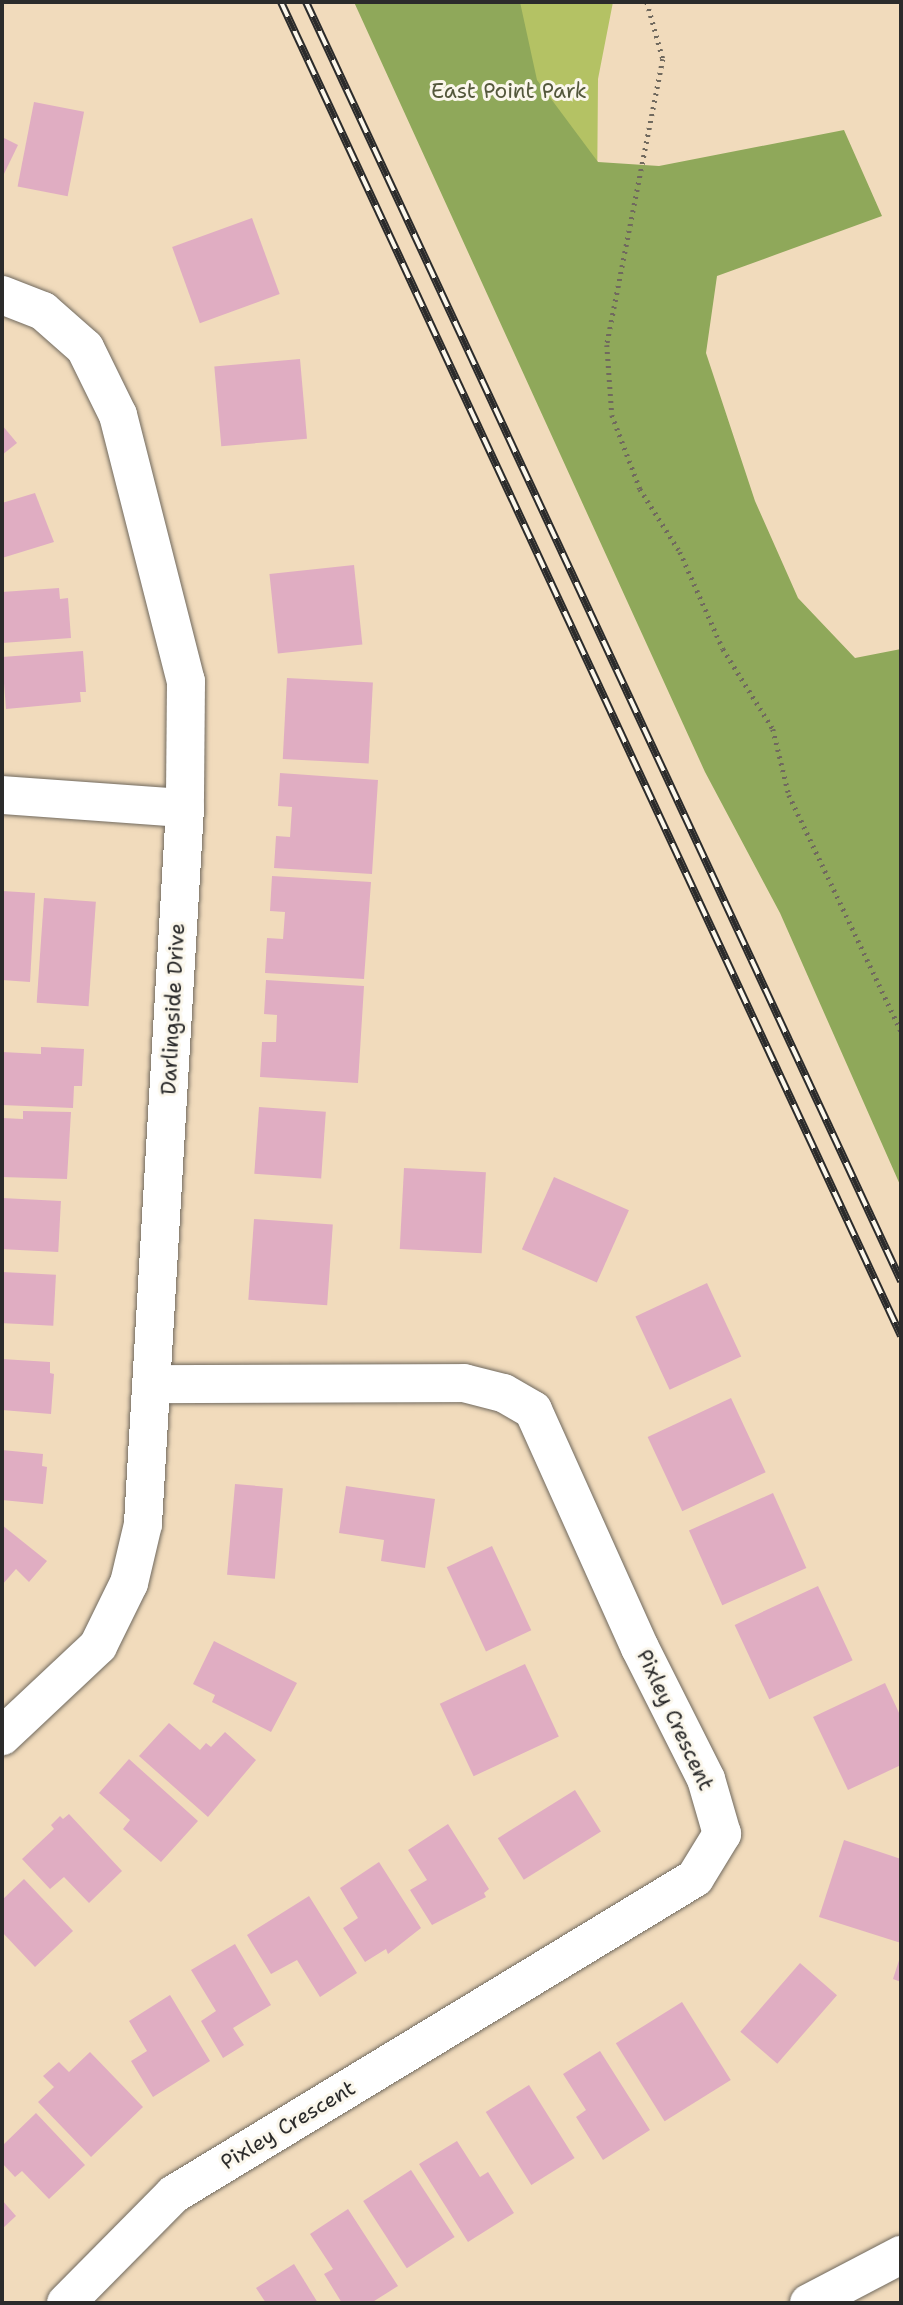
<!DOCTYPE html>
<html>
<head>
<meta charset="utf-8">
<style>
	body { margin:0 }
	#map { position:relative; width:903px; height:2305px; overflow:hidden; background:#f1dbbc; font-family:"Shantell Sans",sans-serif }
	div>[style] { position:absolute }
	.green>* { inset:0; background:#b4c264 }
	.forest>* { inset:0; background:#8fa85a }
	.building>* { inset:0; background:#e0adc2; transform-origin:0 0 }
	.path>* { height:4.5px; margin-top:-2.25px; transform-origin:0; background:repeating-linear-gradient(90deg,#70695e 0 2px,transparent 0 7px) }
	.roads { filter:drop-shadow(0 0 2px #70695e) drop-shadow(0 0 2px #70695e) }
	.minor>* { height:38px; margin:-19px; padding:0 19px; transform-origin:19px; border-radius:19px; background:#fff }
	.secondary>* { height:38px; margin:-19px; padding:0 19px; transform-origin:19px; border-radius:19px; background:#fff }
	.rail>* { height:8px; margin-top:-4px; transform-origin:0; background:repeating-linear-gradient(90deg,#fbf7ec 0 16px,#2b2b2b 0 32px); box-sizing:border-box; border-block:2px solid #2b2b2b }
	span { translate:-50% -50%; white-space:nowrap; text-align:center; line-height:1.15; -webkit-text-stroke:6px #fbf7ec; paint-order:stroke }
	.park-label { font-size:21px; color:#54583c }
	.street-label { font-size:21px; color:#2b2b2b }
	.frame { position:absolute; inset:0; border:4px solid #2b2b2b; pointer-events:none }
</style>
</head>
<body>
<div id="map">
	<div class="green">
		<i style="clip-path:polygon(371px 2px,613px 2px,598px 79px,596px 328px)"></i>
	</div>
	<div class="forest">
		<i style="clip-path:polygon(354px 2px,520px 2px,537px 80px,598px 162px,659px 166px,844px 130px,882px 216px,717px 276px,706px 353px,755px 501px,798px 598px,855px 658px,901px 649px,901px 1187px,780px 913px,705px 772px)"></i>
	</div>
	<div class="building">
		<i style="left:34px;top:102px;width:51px;height:86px;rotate:11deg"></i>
		<i style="clip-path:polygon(2px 137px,18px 145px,2px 178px)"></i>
		<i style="left:252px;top:218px;width:81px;height:85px;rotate:70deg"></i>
		<i style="left:300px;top:359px;width:80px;height:86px;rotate:85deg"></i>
		<i style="clip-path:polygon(2px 425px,17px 443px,2px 455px)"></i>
		<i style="clip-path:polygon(35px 493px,54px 542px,2px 558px,2px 503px)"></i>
		<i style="left:354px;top:565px;width:80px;height:85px;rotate:84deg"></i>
		<i style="clip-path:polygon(59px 588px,60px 599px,68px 598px,71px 638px,2px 643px,2px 592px)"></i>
		<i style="clip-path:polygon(83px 651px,86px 692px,80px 692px,81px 702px,6px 709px,2px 657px)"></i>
		<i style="left:287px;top:678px;width:86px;height:81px;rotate:3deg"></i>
		<i style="clip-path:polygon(280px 773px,378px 780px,372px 874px,274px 868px,276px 836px,290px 837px,292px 807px,278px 806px)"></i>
		<i style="clip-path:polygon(272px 876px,371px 882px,364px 979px,265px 973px,267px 938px,283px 939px,285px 912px,270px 911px)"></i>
		<i style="clip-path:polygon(2px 891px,35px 893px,30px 982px,2px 980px)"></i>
		<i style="left:44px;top:898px;width:52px;height:105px;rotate:4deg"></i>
		<i style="clip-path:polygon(266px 980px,364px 986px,358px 1083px,260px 1077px,262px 1042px,276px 1042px,277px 1015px,264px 1014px)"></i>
		<i style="clip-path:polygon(41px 1047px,84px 1049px,82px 1086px,74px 1086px,73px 1108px,2px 1105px,2px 1052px,41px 1054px)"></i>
		<i style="left:259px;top:1107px;width:67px;height:67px;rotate:4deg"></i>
		<i style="clip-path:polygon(23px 1111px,71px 1112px,67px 1179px,2px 1177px,2px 1118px,23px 1119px)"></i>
		<i style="left:404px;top:1168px;width:82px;height:81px;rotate:3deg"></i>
		<i style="left:554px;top:1177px;width:82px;height:79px;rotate:24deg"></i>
		<i style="left:2px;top:1198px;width:59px;height:51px;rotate:3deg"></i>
		<i style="left:254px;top:1219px;width:79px;height:81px;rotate:4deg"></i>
		<i style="left:2px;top:1272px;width:54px;height:51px;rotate:3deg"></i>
		<i style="left:707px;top:1283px;width:81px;height:79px;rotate:65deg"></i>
		<i style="clip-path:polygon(2px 1359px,50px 1362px,50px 1373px,54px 1374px,51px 1414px,2px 1410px)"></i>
		<i style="left:731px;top:1398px;width:82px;height:92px;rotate:65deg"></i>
		<i style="clip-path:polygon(2px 1450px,43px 1454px,42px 1466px,47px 1467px,43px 1504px,2px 1500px)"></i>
		<i style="left:235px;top:1484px;width:48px;height:91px;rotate:5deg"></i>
		<i style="clip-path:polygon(346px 1486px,435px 1499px,425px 1568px,381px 1561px,384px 1540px,339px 1533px)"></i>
		<i style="left:773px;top:1493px;width:82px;height:92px;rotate:66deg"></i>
		<i style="clip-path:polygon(2px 1525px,47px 1561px,29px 1582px,16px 1569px,2px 1585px)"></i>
		<i style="left:492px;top:1546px;width:93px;height:50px;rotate:65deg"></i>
		<i style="left:818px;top:1586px;width:82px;height:92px;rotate:65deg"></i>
		<i style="clip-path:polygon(214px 1641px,297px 1683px,271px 1732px,212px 1702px,215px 1695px,193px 1684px)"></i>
		<i style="left:525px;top:1664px;width:80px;height:94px;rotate:65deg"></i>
		<i style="clip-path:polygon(885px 1683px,901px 1717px,901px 1765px,848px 1790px,813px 1717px)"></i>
		<i style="clip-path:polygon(169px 1723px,200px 1750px,206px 1743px,211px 1747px,225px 1732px,256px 1760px,208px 1817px,139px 1756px)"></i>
		<i style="clip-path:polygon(129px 1759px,198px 1821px,161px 1862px,123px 1829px,130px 1820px,99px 1793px)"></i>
		<i style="left:575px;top:1790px;width:49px;height:91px;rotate:58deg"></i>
		<i style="clip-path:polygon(69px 1814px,122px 1871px,89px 1903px,64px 1877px,50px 1889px,22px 1859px,54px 1829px,51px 1825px,60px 1816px,63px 1819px)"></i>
		<i style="clip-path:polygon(448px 1824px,489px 1889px,484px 1893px,486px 1897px,432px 1925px,410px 1890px,427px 1880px,408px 1850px)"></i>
		<i style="clip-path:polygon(844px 1840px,901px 1859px,901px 1943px,819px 1917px)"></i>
		<i style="clip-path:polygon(379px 1862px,421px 1928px,388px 1954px,386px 1949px,365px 1962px,343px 1928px,358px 1918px,340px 1888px)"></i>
		<i style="clip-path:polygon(24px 1879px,73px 1931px,35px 1967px,2px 1932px,2px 1900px)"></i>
		<i style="clip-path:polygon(309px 1896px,357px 1973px,320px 1997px,297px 1960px,271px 1974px,247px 1935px)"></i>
		<i style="clip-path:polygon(235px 1944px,271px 2005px,233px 2028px,244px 2045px,223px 2058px,201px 2021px,216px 2011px,191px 1970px)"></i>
		<i style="clip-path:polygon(901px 1954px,901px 1982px,893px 1979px)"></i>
		<i style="left:800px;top:1963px;width:49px;height:91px;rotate:41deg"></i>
		<i style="clip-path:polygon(170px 1995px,210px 2061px,153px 2097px,131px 2061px,147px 2051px,129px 2021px)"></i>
		<i style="left:682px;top:2002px;width:92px;height:78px;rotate:58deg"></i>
		<i style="clip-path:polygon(600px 2051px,650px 2130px,603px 2160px,576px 2117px,586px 2110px,563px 2074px)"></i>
		<i style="clip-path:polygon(90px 2052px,143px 2107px,91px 2157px,38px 2102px,54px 2087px,43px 2076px,59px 2062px,69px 2072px)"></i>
		<i style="left:529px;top:2085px;width:86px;height:51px;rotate:58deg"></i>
		<i style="clip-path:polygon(36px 2113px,85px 2165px,49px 2199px,22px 2171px,15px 2177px,2px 2163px,2px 2146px)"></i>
		<i style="clip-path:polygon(457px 2141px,480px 2177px,488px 2172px,514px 2213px,468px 2242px,419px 2164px)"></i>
		<i style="left:411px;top:2170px;width:80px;height:57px;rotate:57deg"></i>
		<i style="clip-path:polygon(2px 2200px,16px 2216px,2px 2229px)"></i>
		<i style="clip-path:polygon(348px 2209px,398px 2286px,371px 2303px,342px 2303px,324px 2274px,333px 2269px,310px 2234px)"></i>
		<i style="clip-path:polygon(294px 2264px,318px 2303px,266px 2303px,256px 2288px)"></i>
	</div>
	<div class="path">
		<i style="left:647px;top:2px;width:59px;rotate:74.3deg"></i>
		<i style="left:663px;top:59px;width:291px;rotate:101.1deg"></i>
		<i style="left:607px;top:345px;width:70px;rotate:85.9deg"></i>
		<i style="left:612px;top:415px;width:79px;rotate:69.3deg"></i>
		<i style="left:640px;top:489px;width:75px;rotate:57.6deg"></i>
		<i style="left:680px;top:552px;width:106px;rotate:66.1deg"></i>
		<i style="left:723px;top:649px;width:94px;rotate:58deg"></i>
		<i style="left:773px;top:729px;width:68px;rotate:76.4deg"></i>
		<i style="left:789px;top:795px;width:261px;rotate:64.6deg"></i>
	</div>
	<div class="roads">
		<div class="minor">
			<i style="left:2px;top:295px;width:44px;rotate:21.3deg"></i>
			<i style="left:43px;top:311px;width:56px;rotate:41.4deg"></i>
			<i style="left:85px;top:348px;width:75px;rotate:63.8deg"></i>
			<i style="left:118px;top:415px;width:275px;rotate:75.7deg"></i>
			<i style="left:186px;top:681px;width:127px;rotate:90.5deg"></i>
			<i style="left:185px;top:808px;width:717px;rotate:93.36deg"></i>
			<i style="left:143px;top:1524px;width:61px;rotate:103.3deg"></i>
			<i style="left:129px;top:1583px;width:70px;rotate:116.2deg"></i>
			<i style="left:98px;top:1646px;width:132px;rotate:136.8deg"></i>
			<i style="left:2px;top:795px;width:183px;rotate:4.1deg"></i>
			<i style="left:66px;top:2303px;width:153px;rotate:-45.3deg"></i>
			<i style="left:174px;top:2194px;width:609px;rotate:-31.24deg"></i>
			<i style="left:695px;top:1878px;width:52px;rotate:-58.5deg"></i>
			<i style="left:722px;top:1834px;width:57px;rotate:-106.2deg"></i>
			<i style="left:706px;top:1779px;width:147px;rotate:-116.7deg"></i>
			<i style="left:640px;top:1648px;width:261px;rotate:-114.2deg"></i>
			<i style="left:533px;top:1410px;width:34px;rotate:-150deg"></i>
			<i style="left:503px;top:1393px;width:40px;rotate:-165.6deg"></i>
			<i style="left:464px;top:1383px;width:312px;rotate:179.8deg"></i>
		</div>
		<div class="secondary">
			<i style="left:809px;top:2303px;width:104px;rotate:-27.6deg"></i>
		</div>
	</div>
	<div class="rail">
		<i style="left:281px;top:2px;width:1471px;rotate:65.07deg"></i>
		<i style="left:306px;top:2px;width:1411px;rotate:65.05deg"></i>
	</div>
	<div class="park-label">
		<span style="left:509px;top:91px">East Point Park</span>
	</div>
	<div class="street-label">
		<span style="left:173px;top:1009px;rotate:-87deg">Darlingside Drive</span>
		<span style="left:675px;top:1720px;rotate:65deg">Pixley Crescent</span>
		<span style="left:288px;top:2125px;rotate:-31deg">Pixley Crescent</span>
	</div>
	<div class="frame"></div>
</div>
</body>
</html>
